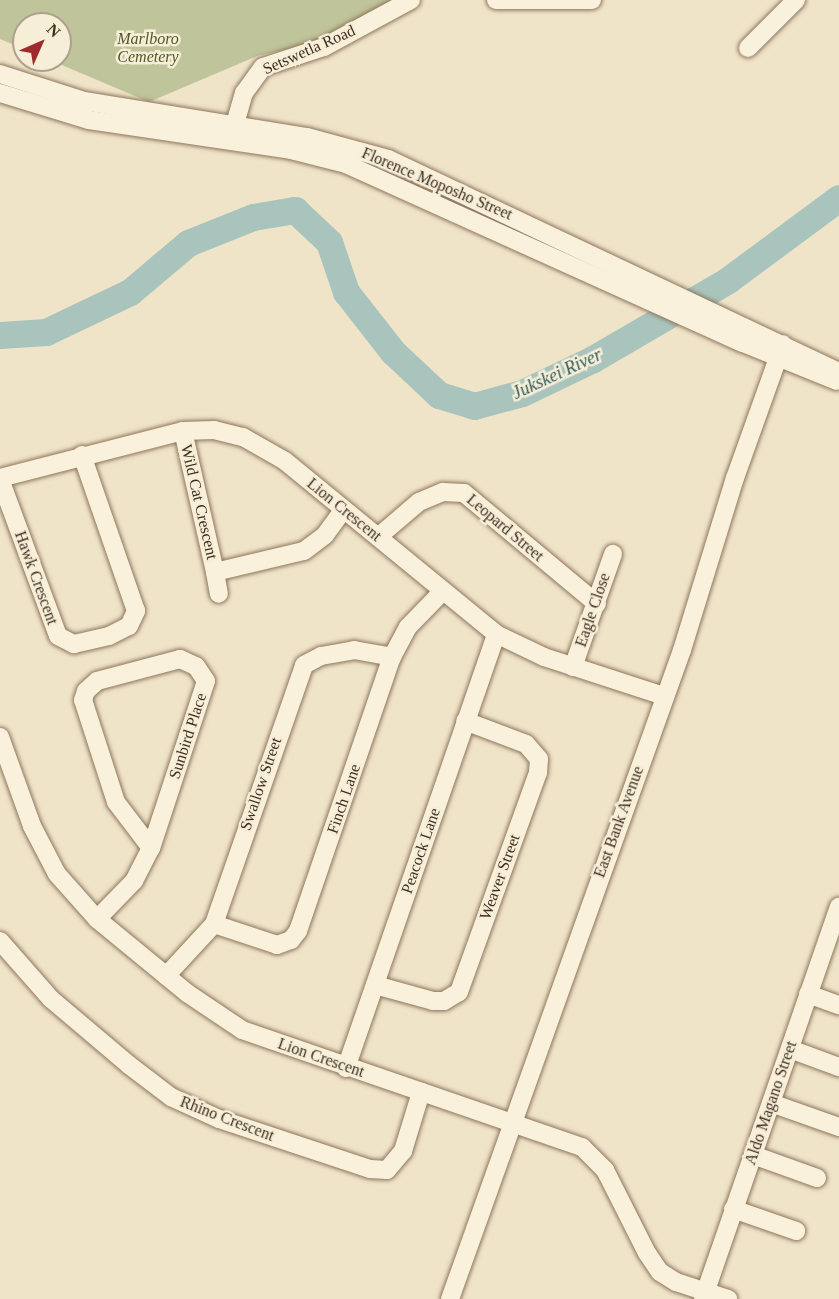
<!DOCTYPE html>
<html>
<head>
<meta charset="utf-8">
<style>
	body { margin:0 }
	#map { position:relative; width:839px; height:1299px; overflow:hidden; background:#f0e4c8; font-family:"Times New Roman",serif }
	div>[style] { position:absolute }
	.cemetery>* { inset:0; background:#bfc49a }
	.river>* { height:27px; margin:-13.5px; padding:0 13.5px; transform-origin:13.5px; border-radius:13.5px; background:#a9c4bc }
	.roads { filter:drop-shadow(0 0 2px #8d765c) drop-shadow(0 0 2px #8d765c) }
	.minor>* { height:18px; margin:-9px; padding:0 9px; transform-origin:9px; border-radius:9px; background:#faf1dc }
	span { translate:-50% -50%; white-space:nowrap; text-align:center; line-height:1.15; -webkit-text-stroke:5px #f7eed8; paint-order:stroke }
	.park-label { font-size:16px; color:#4d5a26; font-style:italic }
	.street-label { font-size:16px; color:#3d2e20 }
	.water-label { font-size:18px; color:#2f5d5a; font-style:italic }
	.north { position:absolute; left:12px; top:12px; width:60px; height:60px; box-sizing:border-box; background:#f7eed8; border:2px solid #ada18e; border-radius:50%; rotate:45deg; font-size:16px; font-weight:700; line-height:24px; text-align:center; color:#3d2e20 }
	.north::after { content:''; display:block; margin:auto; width:21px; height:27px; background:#9e2a2b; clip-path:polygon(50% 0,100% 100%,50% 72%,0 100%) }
</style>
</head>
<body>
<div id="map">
	<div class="cemetery">
		<i style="clip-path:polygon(0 0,394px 0,326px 40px,257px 56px,149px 102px,50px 60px,60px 60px,60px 24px,24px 24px,24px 49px,0 39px)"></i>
	</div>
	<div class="river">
		<i style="left:0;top:335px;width:46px;rotate:-3.7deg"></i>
		<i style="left:46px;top:332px;width:93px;rotate:-25.5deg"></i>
		<i style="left:130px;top:292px;width:76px;rotate:-40.2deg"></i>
		<i style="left:188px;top:243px;width:70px;rotate:-21.8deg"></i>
		<i style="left:253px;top:217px;width:43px;rotate:-9.5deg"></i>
		<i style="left:295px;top:210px;width:47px;rotate:43.3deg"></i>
		<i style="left:329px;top:242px;width:53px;rotate:71.2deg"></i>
		<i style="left:346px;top:292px;width:76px;rotate:51.9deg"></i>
		<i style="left:393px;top:352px;width:63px;rotate:43.1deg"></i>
		<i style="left:439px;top:395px;width:37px;rotate:17deg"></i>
		<i style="left:474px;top:406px;width:50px;rotate:-15.2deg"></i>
		<i style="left:522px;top:393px;width:79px;rotate:-25.6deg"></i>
		<i style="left:593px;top:359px;width:156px;rotate:-30.3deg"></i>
		<i style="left:728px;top:280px;width:138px;rotate:-36.5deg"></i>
	</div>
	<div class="roads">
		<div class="minor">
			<i style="left:496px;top:0;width:96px"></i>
			<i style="left:748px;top:48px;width:68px;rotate:-45deg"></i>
			<i style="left:0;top:74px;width:88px;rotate:17.8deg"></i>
			<i style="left:84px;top:101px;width:226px;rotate:9.2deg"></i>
			<i style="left:307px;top:137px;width:84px;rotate:15.2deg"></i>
			<i style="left:388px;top:159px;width:499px;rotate:25.3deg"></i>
			<i style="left:0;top:93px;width:93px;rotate:16.9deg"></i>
			<i style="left:89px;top:120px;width:204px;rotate:8.4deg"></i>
			<i style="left:291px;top:150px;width:57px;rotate:14.3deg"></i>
			<i style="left:346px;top:164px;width:435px;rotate:24.3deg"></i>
			<i style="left:743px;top:343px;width:101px;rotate:22deg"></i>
			<i style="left:235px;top:124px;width:32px;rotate:-74deg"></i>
			<i style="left:244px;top:93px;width:32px;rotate:-54deg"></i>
			<i style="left:263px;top:67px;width:64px;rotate:-18.2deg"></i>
			<i style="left:324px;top:47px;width:99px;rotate:-28.4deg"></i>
			<i style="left:183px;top:431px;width:145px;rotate:77.2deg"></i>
			<i style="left:215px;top:572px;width:91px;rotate:-13.3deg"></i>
			<i style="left:304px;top:551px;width:26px;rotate:-37deg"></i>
			<i style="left:325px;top:535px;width:31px;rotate:-54deg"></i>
			<i style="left:0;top:478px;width:189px;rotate:-14.4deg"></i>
			<i style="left:183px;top:431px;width:31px;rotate:-2deg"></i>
			<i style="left:214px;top:430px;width:30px;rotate:14deg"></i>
			<i style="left:243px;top:437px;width:48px;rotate:29.7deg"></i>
			<i style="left:285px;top:461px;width:273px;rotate:39.3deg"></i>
			<i style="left:496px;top:634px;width:53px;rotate:25.6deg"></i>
			<i style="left:544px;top:657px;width:126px;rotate:18deg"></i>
			<i style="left:0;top:479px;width:167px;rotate:69.7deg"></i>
			<i style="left:58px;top:636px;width:18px;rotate:27deg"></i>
			<i style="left:74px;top:644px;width:36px;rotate:-13deg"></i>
			<i style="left:109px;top:636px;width:22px;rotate:-27deg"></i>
			<i style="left:129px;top:626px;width:17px;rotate:-65deg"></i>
			<i style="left:136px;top:611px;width:165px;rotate:-109.1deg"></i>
			<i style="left:378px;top:537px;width:54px;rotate:-40.5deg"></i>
			<i style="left:419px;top:502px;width:26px;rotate:-23deg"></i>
			<i style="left:443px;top:492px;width:21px;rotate:3deg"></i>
			<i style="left:464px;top:493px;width:173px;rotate:39.8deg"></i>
			<i style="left:215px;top:572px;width:22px;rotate:80deg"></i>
			<i style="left:180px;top:659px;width:17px;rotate:24deg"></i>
			<i style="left:196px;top:666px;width:18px;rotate:56deg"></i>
			<i style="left:206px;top:681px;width:176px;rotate:108.2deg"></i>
			<i style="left:151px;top:848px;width:58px;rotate:-127.3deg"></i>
			<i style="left:116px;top:802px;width:107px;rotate:-107.9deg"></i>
			<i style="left:83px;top:700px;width:9px;rotate:-72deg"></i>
			<i style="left:86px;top:691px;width:15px;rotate:-42deg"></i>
			<i style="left:97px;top:681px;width:86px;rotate:-14.8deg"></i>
			<i style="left:573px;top:667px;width:120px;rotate:-70.5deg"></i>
			<i style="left:0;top:737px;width:95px;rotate:70.2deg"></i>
			<i style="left:32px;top:826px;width:54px;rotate:62.5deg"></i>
			<i style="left:57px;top:874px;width:60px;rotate:48.4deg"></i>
			<i style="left:97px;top:919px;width:117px;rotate:39.4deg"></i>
			<i style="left:187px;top:993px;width:66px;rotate:33.9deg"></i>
			<i style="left:242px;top:1030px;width:360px;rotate:19deg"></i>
			<i style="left:582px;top:1147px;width:33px;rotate:45deg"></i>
			<i style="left:605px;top:1170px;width:93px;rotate:63.2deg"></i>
			<i style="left:647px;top:1253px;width:23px;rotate:56deg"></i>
			<i style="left:660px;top:1272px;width:19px;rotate:32deg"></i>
			<i style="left:676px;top:1282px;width:55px;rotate:18.1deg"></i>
			<i style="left:97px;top:919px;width:53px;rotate:-45.8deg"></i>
			<i style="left:134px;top:881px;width:37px;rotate:-63deg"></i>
			<i style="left:214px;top:924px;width:66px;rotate:18.4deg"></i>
			<i style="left:277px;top:945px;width:15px;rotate:-20deg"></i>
			<i style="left:291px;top:940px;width:11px;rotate:-52deg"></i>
			<i style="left:298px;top:931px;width:290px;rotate:-71.1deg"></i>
			<i style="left:392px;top:657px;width:34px;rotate:-62deg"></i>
			<i style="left:408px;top:627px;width:49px;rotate:-45.8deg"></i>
			<i style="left:0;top:941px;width:77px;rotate:48.7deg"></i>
			<i style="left:51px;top:999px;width:102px;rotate:40.2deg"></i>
			<i style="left:129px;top:1065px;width:53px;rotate:37.3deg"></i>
			<i style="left:171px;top:1097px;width:53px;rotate:24.6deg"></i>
			<i style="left:219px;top:1119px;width:159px;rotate:18.3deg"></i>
			<i style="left:370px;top:1169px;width:17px;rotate:3deg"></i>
			<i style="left:387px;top:1170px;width:25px;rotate:-50deg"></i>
			<i style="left:403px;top:1151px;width:62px;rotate:-73deg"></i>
			<i style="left:166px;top:976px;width:71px;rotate:-47.3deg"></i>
			<i style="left:214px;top:924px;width:274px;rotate:-70.8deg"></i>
			<i style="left:304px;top:665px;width:19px;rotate:-28deg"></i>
			<i style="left:321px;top:656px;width:34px;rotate:-10deg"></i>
			<i style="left:354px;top:650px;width:39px;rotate:10deg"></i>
			<i style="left:375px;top:985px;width:60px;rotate:15.4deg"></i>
			<i style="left:433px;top:1001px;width:11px"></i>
			<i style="left:444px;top:1001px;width:17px;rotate:-31deg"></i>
			<i style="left:459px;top:992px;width:233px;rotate:-70.2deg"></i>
			<i style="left:538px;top:773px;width:14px;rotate:-86deg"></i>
			<i style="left:539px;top:759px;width:20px;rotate:-131deg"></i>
			<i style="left:526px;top:744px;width:65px;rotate:-159.3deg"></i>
			<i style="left:808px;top:994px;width:33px;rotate:20deg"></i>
			<i style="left:790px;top:1049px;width:52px;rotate:20.2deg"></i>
			<i style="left:346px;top:1068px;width:459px;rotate:-70.9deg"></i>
			<i style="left:771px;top:1103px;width:72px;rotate:19.4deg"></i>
			<i style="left:753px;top:1155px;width:68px;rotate:19.8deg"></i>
			<i style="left:733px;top:1209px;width:67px;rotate:19.2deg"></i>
			<i style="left:450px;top:1299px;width:689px;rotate:-70.33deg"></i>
			<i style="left:682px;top:650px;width:180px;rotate:-72.9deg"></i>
			<i style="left:735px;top:478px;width:142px;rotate:-70.3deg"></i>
			<i style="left:703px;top:1299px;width:415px;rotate:-70.9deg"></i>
		</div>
	</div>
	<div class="park-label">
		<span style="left:148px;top:48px">Marlboro<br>Cemetery</span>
	</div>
	<div class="street-label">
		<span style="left:309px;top:50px;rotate:-24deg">Setswetla Road</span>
		<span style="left:437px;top:184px;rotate:23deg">Florence Moposho Street</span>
		<span style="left:199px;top:502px;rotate:77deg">Wild Cat Crescent</span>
		<span style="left:344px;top:510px;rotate:39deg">Lion Crescent</span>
		<span style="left:505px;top:528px;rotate:40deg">Leopard Street</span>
		<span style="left:36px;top:578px;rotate:70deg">Hawk Crescent</span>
		<span style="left:593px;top:610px;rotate:-71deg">Eagle Close</span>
		<span style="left:188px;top:736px;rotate:-72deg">Sunbird Place</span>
		<span style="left:261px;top:784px;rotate:-71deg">Swallow Street</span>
		<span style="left:344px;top:799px;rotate:-71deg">Finch Lane</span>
		<span style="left:619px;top:822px;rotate:-70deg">East Bank Avenue</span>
		<span style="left:421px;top:851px;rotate:-71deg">Peacock Lane</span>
		<span style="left:500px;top:877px;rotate:-70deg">Weaver Street</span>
		<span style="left:321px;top:1058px;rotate:19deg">Lion Crescent</span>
		<span style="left:771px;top:1103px;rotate:-71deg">Aldo Magano Street</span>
		<span style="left:227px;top:1119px;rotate:21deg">Rhino Crescent</span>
	</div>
	<div class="water-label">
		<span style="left:557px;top:374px;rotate:-25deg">Jukskei River</span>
	</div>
	<div class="north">N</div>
</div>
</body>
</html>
